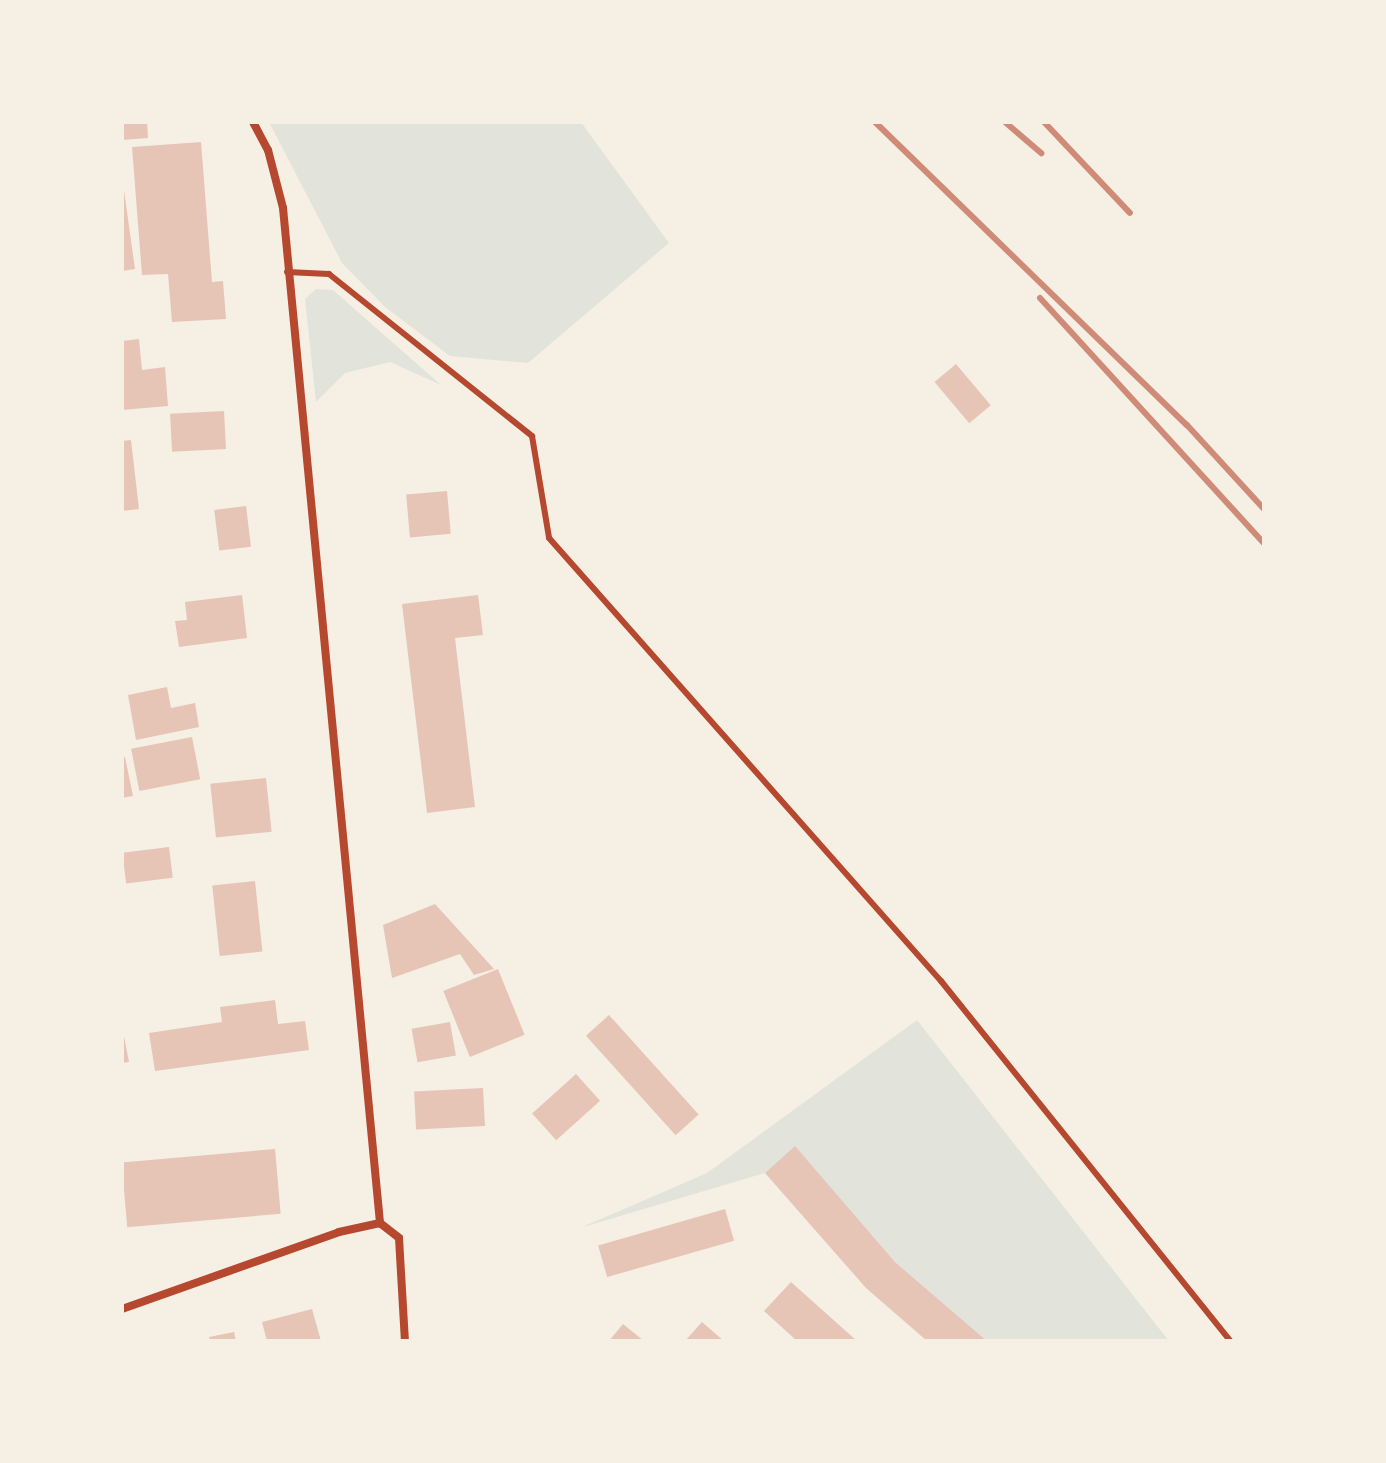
<!DOCTYPE html>
<html>
<head>
<meta charset="utf-8">
<style>
	body { margin:0 }
	#map { position:relative; width:1386px; height:1463px; overflow:hidden; background:#f6efe4; font-family:Raleway,sans-serif }
	div>[style] { position:absolute }
	.green>* { inset:0; background:#e2e4dc }
	.building>* { inset:0; background:#e6c5b7; transform-origin:0 0 }
	.service>* { height:6px; margin:-3px; padding:0 3px; transform-origin:3px; border-radius:3px; background:#b5482f }
	.minor>* { height:8px; margin:-4px; padding:0 4px; transform-origin:4px; border-radius:4px; background:#b5482f }
	.rail>* { height:6px; margin:-3px; padding:0 3px; transform-origin:3px; border-radius:3px; background:#cf8b77 }
	span { translate:-50% -50%; white-space:nowrap; text-align:center; line-height:1.15; -webkit-text-stroke:6px #f6efe4; paint-order:stroke }
	.frame { position:absolute; inset:0; border:124px solid #f6efe4; pointer-events:none }
</style>
</head>
<body>
<div id="map">
	<div class="green">
		<i style="clip-path:polygon(269px 122px,581px 122px,669px 243px,528px 363px,450px 356px,385px 307px,342px 263px)"></i>
		<i style="clip-path:polygon(316px 289px,333px 290px,441px 385px,390px 362px,345px 373px,316px 402px,305px 299px)"></i>
		<i style="clip-path:polygon(917px 1020px,1169px 1341px,987px 1341px,895px 1262px,795px 1147px,765px 1173px,580px 1228px,707px 1173px)"></i>
	</div>
	<div class="building">
		<i style="clip-path:polygon(122px 122px,147px 122px,148px 138px,122px 140px)"></i>
		<i style="clip-path:polygon(201px 142px,212px 282px,223px 281px,226px 319px,172px 322px,168px 274px,142px 275px,132px 147px)"></i>
		<i style="clip-path:polygon(122px 176px,135px 269px,122px 271px)"></i>
		<i style="clip-path:polygon(139px 339px,142px 370px,165px 367px,168px 406px,122px 410px,122px 341px)"></i>
		<i style="left:956px;top:364px;width:54px;height:28px;rotate:50deg"></i>
		<i style="left:224px;top:411px;width:38px;height:54px;rotate:87deg"></i>
		<i style="clip-path:polygon(131px 440px,139px 509px,122px 511px,122px 441px)"></i>
		<i style="left:447px;top:491px;width:43px;height:41px;rotate:85deg"></i>
		<i style="left:246px;top:506px;width:41px;height:32px;rotate:83deg"></i>
		<i style="clip-path:polygon(242px 595px,247px 638px,179px 647px,175px 621px,187px 620px,185px 602px)"></i>
		<i style="clip-path:polygon(478px 595px,483px 635px,455px 638px,475px 807px,427px 813px,402px 604px)"></i>
		<i style="clip-path:polygon(167px 687px,171px 708px,195px 703px,199px 727px,136px 740px,128px 695px)"></i>
		<i style="left:192px;top:737px;width:43px;height:62px;rotate:79deg"></i>
		<i style="clip-path:polygon(125px 757px,133px 796px,122px 798px,122px 758px)"></i>
		<i style="left:266px;top:778px;width:54px;height:56px;rotate:84deg"></i>
		<i style="left:169px;top:847px;width:31px;height:47px;rotate:83deg"></i>
		<i style="left:255px;top:881px;width:71px;height:43px;rotate:84deg"></i>
		<i style="clip-path:polygon(435px 904px,494px 969px,474px 975px,460px 954px,392px 978px,383px 925px)"></i>
		<i style="left:498px;top:969px;width:71px;height:59px;rotate:68deg"></i>
		<i style="clip-path:polygon(275px 1000px,278px 1024px,305px 1021px,309px 1050px,155px 1071px,149px 1033px,222px 1022px,220px 1007px)"></i>
		<i style="left:609px;top:1015px;width:134px;height:31px;rotate:48deg"></i>
		<i style="left:450px;top:1022px;width:34px;height:39px;rotate:80deg"></i>
		<i style="clip-path:polygon(122px 1026px,129px 1062px,122px 1063px)"></i>
		<i style="left:576px;top:1074px;width:36px;height:59px;rotate:48deg"></i>
		<i style="left:483px;top:1088px;width:38px;height:69px;rotate:87deg"></i>
		<i style="clip-path:polygon(795px 1146px,895px 1262px,987px 1341px,927px 1341px,866px 1288px,765px 1173px)"></i>
		<i style="left:275px;top:1149px;width:65px;height:154px;rotate:85deg"></i>
		<i style="left:725px;top:1209px;width:33px;height:132px;rotate:74deg"></i>
		<i style="clip-path:polygon(791px 1282px,857px 1341px,797px 1341px,764px 1311px)"></i>
		<i style="clip-path:polygon(312px 1309px,321px 1341px,267px 1341px,262px 1322px)"></i>
		<i style="clip-path:polygon(702px 1322px,724px 1341px,685px 1341px)"></i>
		<i style="clip-path:polygon(623px 1324px,644px 1341px,609px 1341px)"></i>
		<i style="clip-path:polygon(234px 1332px,236px 1341px,210px 1341px,209px 1337px)"></i>
	</div>
	<div class="service">
		<i style="left:287px;top:272px;width:42px;rotate:2.7deg"></i>
		<i style="left:329px;top:274px;width:260px;rotate:38.6deg"></i>
		<i style="left:532px;top:436px;width:103px;rotate:80.5deg"></i>
		<i style="left:549px;top:538px;width:592px;rotate:48.5deg"></i>
		<i style="left:941px;top:981px;width:462px;rotate:51.2deg"></i>
	</div>
	<div class="minor">
		<i style="left:253px;top:122px;width:32px;rotate:62deg"></i>
		<i style="left:268px;top:150px;width:60px;rotate:75.5deg"></i>
		<i style="left:283px;top:208px;width:1020px;rotate:84.54deg"></i>
		<i style="left:380px;top:1223px;width:24px;rotate:38deg"></i>
		<i style="left:399px;top:1238px;width:103px;rotate:86.7deg"></i>
		<i style="left:122px;top:1309px;width:230px;rotate:-19.5deg"></i>
		<i style="left:339px;top:1232px;width:42px;rotate:-12.4deg"></i>
	</div>
	<div class="rail">
		<i style="left:875px;top:122px;width:435px;rotate:44.2deg"></i>
		<i style="left:1187px;top:425px;width:114px;rotate:47.5deg"></i>
		<i style="left:1005px;top:122px;width:48px;rotate:40.7deg"></i>
		<i style="left:1044px;top:122px;width:125px;rotate:46.6deg"></i>
		<i style="left:1040px;top:298px;width:332px;rotate:47.6deg"></i>
	</div>
	<div class="frame"></div>
</div>
</body>
</html>
